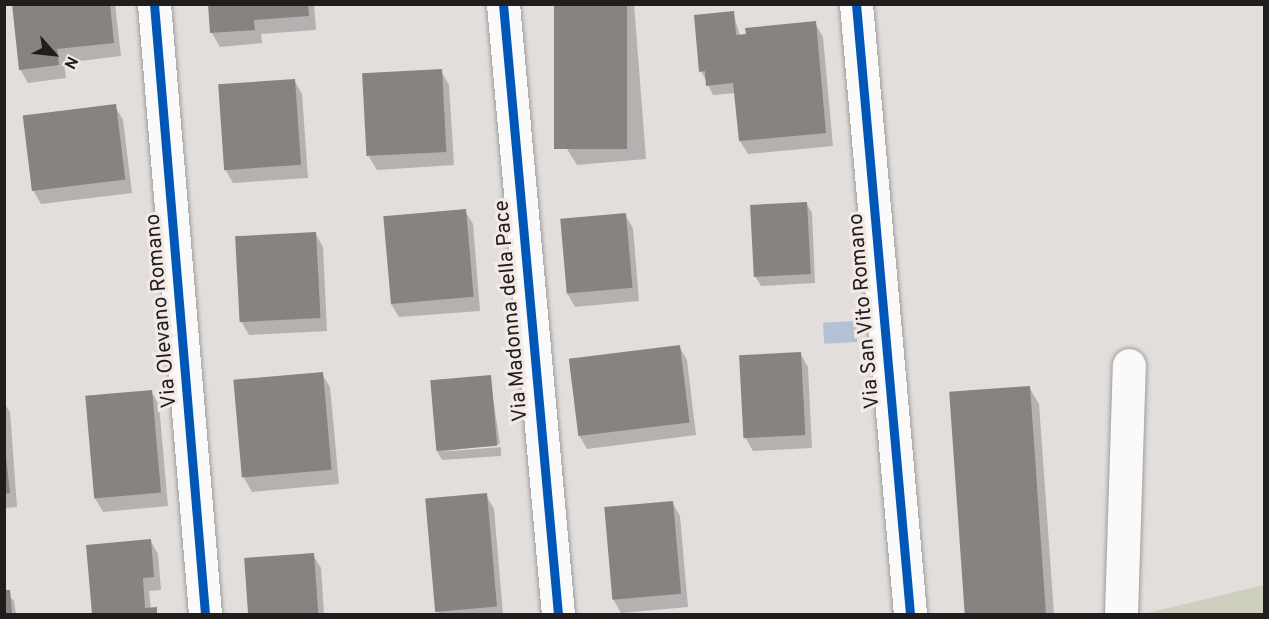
<!DOCTYPE html>
<html>
<head>
<meta charset="utf-8">
<style>
	body { margin:0 }
	#map { position:relative; width:1269px; height:619px; overflow:hidden; background:#e2dedc; font-family:Overpass,sans-serif }
	div>[style] { position:absolute }
	.green>* { inset:0; background:#cfcfc0 }
	.water>* { inset:0; background:#b3c1d4; transform-origin:0 0 }
	.shadow>* { inset:0; background:#0003 }
	.building>* { inset:0; background:#868381; transform-origin:0 0 }
	.roads { filter:drop-shadow(0 0 2px #a09d9b) drop-shadow(0 0 2px #a09d9b) }
	.minor>* { height:33px; margin:-16.5px; padding:0 16.5px; transform-origin:16.5px; border-radius:16.5px; background:#fbfafa }
	.cycleway>* { height:9px; margin:-4.5px; padding:0 4.5px; transform-origin:4.5px; border-radius:4.5px; background:#0057b8 }
	span { translate:-50% -50%; white-space:nowrap; text-align:center; line-height:1.15; -webkit-text-stroke:6px #f3eae6; paint-order:stroke }
	.street-label { font-size:21px; color:#211d1c }
	.frame { position:absolute; inset:0; border:6px solid #211d1c; pointer-events:none }
	.north { position:absolute; left:24px; top:24px; width:60px; height:60px; -webkit-text-stroke:4px #f3eae6; paint-order:stroke; rotate:117deg; font-size:16px; font-weight:700; line-height:24px; text-align:center; color:#211d1c }
	.north::after { content:''; display:block; margin:auto; width:21px; height:27px; background:#211d1c; clip-path:polygon(50% 0,100% 100%,50% 72%,0 100%) }
</style>
</head>
<body>
<div id="map">
	<div class="green">
		<i style="clip-path:polygon(1264px 585px,1264px 614px,1143px 614px)"></i>
	</div>
	<div class="water">
		<i style="left:856px;top:321px;width:21px;height:33px;rotate:87deg"></i>
	</div>
	<div class="shadow">
		<i style="clip-path:polygon(13px 4px,115px 4px,121px 56px,64px 63px,66px 78px,28px 83px,20px 69px)"></i>
		<i style="clip-path:polygon(210px 4px,314px 4px,316px 30px,261px 34px,262px 43px,220px 47px,212px 33px)"></i>
		<i style="clip-path:polygon(556px 4px,634px 4px,646px 159px,577px 165px,567px 149px)"></i>
		<i style="clip-path:polygon(733px 12px,740px 36px,748px 41px,815px 23px,823px 37px,833px 146px,748px 154px,740px 141px,736px 93px,713px 95px,701px 71px)"></i>
		<i style="clip-path:polygon(441px 71px,449px 85px,454px 165px,377px 170px,369px 157px)"></i>
		<i style="clip-path:polygon(294px 80px,302px 94px,308px 178px,233px 183px,225px 169px)"></i>
		<i style="clip-path:polygon(115px 106px,123px 120px,132px 193px,41px 204px,33px 190px)"></i>
		<i style="clip-path:polygon(806px 203px,812px 213px,815px 283px,761px 286px,755px 276px,752px 206px)"></i>
		<i style="clip-path:polygon(465px 211px,473px 224px,480px 311px,399px 317px,391px 304px)"></i>
		<i style="clip-path:polygon(625px 215px,633px 228px,639px 301px,575px 307px,567px 293px,562px 220px)"></i>
		<i style="clip-path:polygon(315px 233px,323px 247px,327px 331px,249px 335px,241px 321px)"></i>
		<i style="clip-path:polygon(679px 346px,687px 360px,696px 435px,587px 449px,579px 435px)"></i>
		<i style="clip-path:polygon(800px 353px,808px 367px,812px 448px,753px 451px,745px 437px)"></i>
		<i style="clip-path:polygon(322px 374px,330px 387px,339px 484px,252px 492px,244px 478px)"></i>
		<i style="clip-path:polygon(490px 377px,500px 444px,439px 452px,501px 447px,501px 456px,442px 460px,437px 451px)"></i>
		<i style="clip-path:polygon(1029px 387px,1039px 404px,1054px 614px,968px 614px,951px 393px)"></i>
		<i style="clip-path:polygon(151px 391px,159px 405px,168px 506px,103px 512px,95px 498px)"></i>
		<i style="clip-path:polygon(4px 403px,10px 412px,17px 507px,4px 508px)"></i>
		<i style="clip-path:polygon(486px 495px,494px 509px,503px 614px,438px 614px)"></i>
		<i style="clip-path:polygon(672px 502px,680px 516px,688px 607px,621px 613px,613px 599px)"></i>
		<i style="clip-path:polygon(150px 540px,158px 554px,161px 590px,149px 591px,151px 609px,159px 614px,94px 614px,87px 547px)"></i>
		<i style="clip-path:polygon(313px 555px,321px 568px,324px 614px,250px 614px,246px 560px)"></i>
		<i style="clip-path:polygon(4px 591px,14px 601px,16px 614px,4px 614px)"></i>
	</div>
	<div class="building">
		<i style="clip-path:polygon(12px 4px,110px 4px,114px 43px,57px 49px,59px 65px,19px 70px)"></i>
		<i style="clip-path:polygon(208px 4px,308px 4px,309px 16px,254px 20px,255px 30px,210px 33px)"></i>
		<i style="left:554px;top:4px;width:73px;height:145px"></i>
		<i style="clip-path:polygon(734px 11px,736px 35px,746px 34px,745px 28px,816px 21px,826px 133px,739px 141px,733px 83px,706px 86px,705px 71px,699px 72px,694px 15px)"></i>
		<i style="left:442px;top:69px;width:83px;height:80px;rotate:87deg"></i>
		<i style="left:295px;top:79px;width:86px;height:77px;rotate:86deg"></i>
		<i style="left:116px;top:104px;width:76px;height:94px;rotate:83deg"></i>
		<i style="left:807px;top:202px;width:72px;height:57px;rotate:87deg"></i>
		<i style="left:466px;top:209px;width:88px;height:83px;rotate:85deg"></i>
		<i style="left:626px;top:213px;width:75px;height:66px;rotate:85deg"></i>
		<i style="left:316px;top:232px;width:86px;height:81px;rotate:87deg"></i>
		<i style="left:680px;top:345px;width:78px;height:112px;rotate:83deg"></i>
		<i style="left:801px;top:352px;width:83px;height:62px;rotate:87deg"></i>
		<i style="left:323px;top:372px;width:98px;height:90px;rotate:85deg"></i>
		<i style="left:491px;top:375px;width:71px;height:61px;rotate:85deg"></i>
		<i style="left:1030px;top:386px;width:229px;height:81px;rotate:86deg"></i>
		<i style="left:152px;top:390px;width:103px;height:67px;rotate:85deg"></i>
		<i style="clip-path:polygon(4px 440px,10px 493px,4px 494px)"></i>
		<i style="left:487px;top:493px;width:114px;height:62px;rotate:85deg"></i>
		<i style="left:673px;top:501px;width:93px;height:69px;rotate:85deg"></i>
		<i style="clip-path:polygon(151px 539px,154px 577px,143px 578px,145px 608px,157px 607px,157px 614px,92px 614px,86px 545px)"></i>
		<i style="left:314px;top:553px;width:61px;height:70px;rotate:86deg"></i>
		<i style="clip-path:polygon(4px 590px,10px 590px,12px 614px,4px 614px)"></i>
	</div>
	<div class="roads">
		<div class="minor">
			<i style="left:154px;top:4px;width:612px;rotate:85.22deg"></i>
			<i style="left:503px;top:4px;width:612px;rotate:84.85deg"></i>
			<i style="left:856px;top:4px;width:612px;rotate:84.94deg"></i>
			<i style="left:1121px;top:614px;width:249px;rotate:-88.2deg"></i>
		</div>
	</div>
	<div class="cycleway">
		<i style="left:154px;top:4px;width:612px;rotate:85.22deg"></i>
		<i style="left:503px;top:4px;width:612px;rotate:84.85deg"></i>
		<i style="left:856px;top:4px;width:612px;rotate:84.94deg"></i>
	</div>
	<div class="street-label">
		<span style="left:162px;top:311px;rotate:-95deg">Via Olevano Romano</span>
		<span style="left:512px;top:311px;rotate:-95deg">Via Madonna della Pace</span>
		<span style="left:865px;top:311px;rotate:-95deg">Via San Vito Romano</span>
	</div>
	<div class="frame"></div>
	<div class="north">N</div>
</div>
</body>
</html>
